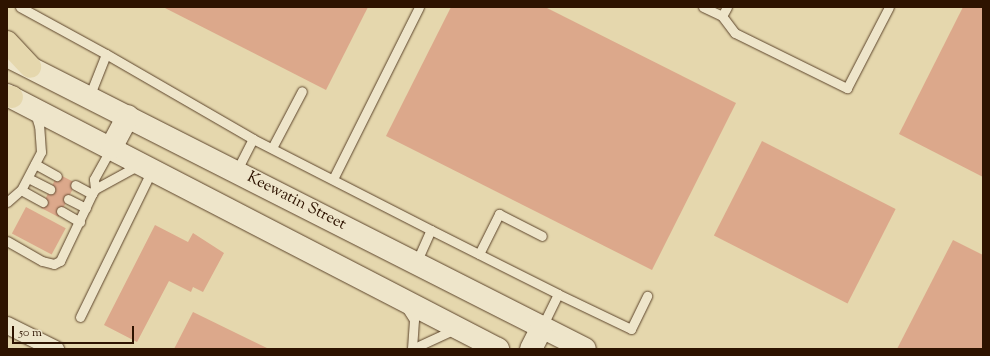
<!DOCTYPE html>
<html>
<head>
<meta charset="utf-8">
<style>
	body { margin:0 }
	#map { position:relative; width:990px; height:356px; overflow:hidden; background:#e5d7ad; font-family:"Sorts Mill Goudy",serif }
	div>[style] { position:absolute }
	.building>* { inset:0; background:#dca88b; transform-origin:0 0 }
	.roads { filter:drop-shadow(0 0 1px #5c442b) drop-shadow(0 0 1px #5c442b) }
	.lane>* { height:9px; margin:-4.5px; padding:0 4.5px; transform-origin:4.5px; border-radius:4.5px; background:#eee5ca }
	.street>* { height:17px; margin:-8.5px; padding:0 8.5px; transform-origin:8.5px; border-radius:8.5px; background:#eee5ca }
	.secondary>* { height:22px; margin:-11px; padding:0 11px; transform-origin:11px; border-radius:11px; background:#eee5ca }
	.primary>* { height:22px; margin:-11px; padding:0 11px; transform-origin:11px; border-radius:11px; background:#e5d7ad }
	span { translate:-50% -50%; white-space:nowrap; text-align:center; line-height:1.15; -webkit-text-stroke:3.5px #eee5ca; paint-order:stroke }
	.street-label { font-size:16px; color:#2e1300 }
	.frame { position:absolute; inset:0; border:8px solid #2e1300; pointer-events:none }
	.scale { position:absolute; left:12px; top:326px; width:122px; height:18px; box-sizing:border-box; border:2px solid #2e1300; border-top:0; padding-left:5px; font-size:12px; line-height:14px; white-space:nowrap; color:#2e1300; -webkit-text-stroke:3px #eee5ca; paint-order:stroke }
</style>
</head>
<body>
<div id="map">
	<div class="building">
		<i style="clip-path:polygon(163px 7px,368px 7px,326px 90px)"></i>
		<i style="clip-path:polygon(451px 7px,545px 7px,736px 103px,652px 270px,386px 136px)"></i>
		<i style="clip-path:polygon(963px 7px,983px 7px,983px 177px,899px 134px)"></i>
		<i style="left:762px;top:141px;width:150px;height:106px;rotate:27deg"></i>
		<i style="left:58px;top:174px;width:20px;height:38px;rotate:27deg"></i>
		<i style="left:26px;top:207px;width:45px;height:30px;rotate:28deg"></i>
		<i style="clip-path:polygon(155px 225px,188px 242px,193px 233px,224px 253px,203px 292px,193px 287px,191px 292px,169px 281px,137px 342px,104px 325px)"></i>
		<i style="clip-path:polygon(953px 240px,983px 255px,983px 349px,897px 349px)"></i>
		<i style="clip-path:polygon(193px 312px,269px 349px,174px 349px)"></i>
	</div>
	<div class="roads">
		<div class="lane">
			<i style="left:20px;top:7px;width:98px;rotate:28.7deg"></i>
			<i style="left:703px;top:7px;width:21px;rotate:25deg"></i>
			<i style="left:727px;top:7px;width:10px;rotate:119deg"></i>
			<i style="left:722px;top:16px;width:21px;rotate:53deg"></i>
			<i style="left:735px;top:33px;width:125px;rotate:26.2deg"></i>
			<i style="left:847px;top:88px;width:91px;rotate:-62.6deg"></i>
			<i style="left:89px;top:97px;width:46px;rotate:-68.4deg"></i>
			<i style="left:106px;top:54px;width:170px;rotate:30deg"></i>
			<i style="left:272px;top:148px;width:64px;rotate:-62.2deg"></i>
			<i style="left:35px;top:164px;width:25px;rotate:29deg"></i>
			<i style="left:236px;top:172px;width:37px;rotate:-63deg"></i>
			<i style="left:253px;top:139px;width:200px;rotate:27.1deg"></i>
			<i style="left:28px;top:178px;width:25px;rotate:27deg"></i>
			<i style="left:333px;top:179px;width:192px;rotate:-63.4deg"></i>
			<i style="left:95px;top:189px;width:50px;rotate:-28.6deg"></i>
			<i style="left:21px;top:190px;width:25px;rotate:29deg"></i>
			<i style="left:92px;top:194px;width:6px;rotate:-59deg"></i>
			<i style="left:95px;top:189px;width:10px;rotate:-96deg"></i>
			<i style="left:94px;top:179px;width:35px;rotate:-61deg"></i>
			<i style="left:68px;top:199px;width:20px;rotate:27deg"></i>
			<i style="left:7px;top:202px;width:18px;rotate:-41deg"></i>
			<i style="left:21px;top:190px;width:43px;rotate:-62.2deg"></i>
			<i style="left:41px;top:152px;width:26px;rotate:-94deg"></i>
			<i style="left:39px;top:126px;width:14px;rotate:-107deg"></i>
			<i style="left:61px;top:211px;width:22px;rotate:30deg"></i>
			<i style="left:7px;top:241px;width:40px;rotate:29.7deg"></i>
			<i style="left:42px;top:261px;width:12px;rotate:14deg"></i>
			<i style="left:54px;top:264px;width:7px;rotate:-27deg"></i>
			<i style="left:60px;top:261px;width:74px;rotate:-64.5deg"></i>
			<i style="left:92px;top:194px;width:19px;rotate:-152deg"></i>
			<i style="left:479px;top:254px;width:45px;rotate:-63.4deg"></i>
			<i style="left:499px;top:214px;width:48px;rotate:27.1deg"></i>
			<i style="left:416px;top:263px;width:36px;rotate:-66deg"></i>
			<i style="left:431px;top:230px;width:142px;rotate:26.7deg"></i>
			<i style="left:558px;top:294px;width:37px;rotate:116deg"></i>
			<i style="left:558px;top:294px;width:81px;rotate:25.6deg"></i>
			<i style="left:631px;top:329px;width:37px;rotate:-64deg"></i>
			<i style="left:406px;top:307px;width:15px;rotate:58deg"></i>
			<i style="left:414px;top:320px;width:29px;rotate:94deg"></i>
			<i style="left:412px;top:349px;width:47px;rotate:-24.9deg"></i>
			<i style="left:80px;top:317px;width:164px;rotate:-63.9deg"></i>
		</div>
		<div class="street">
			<i style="left:7px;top:325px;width:54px;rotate:26.6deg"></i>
		</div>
		<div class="secondary">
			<i style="left:13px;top:59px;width:641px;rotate:26.88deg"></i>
			<i style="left:7px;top:95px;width:553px;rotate:27.35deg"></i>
			<i style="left:111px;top:148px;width:36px;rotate:-62deg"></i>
			<i style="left:531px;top:349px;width:25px;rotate:-63deg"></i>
		</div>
		<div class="primary">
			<i style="left:7px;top:42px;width:34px;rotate:47deg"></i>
			<i style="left:7px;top:96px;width:5px;rotate:11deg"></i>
		</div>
	</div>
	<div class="street-label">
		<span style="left:296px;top:202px;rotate:27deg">Keewatin Street</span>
	</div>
	<div class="frame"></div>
	<div class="scale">50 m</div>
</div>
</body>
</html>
